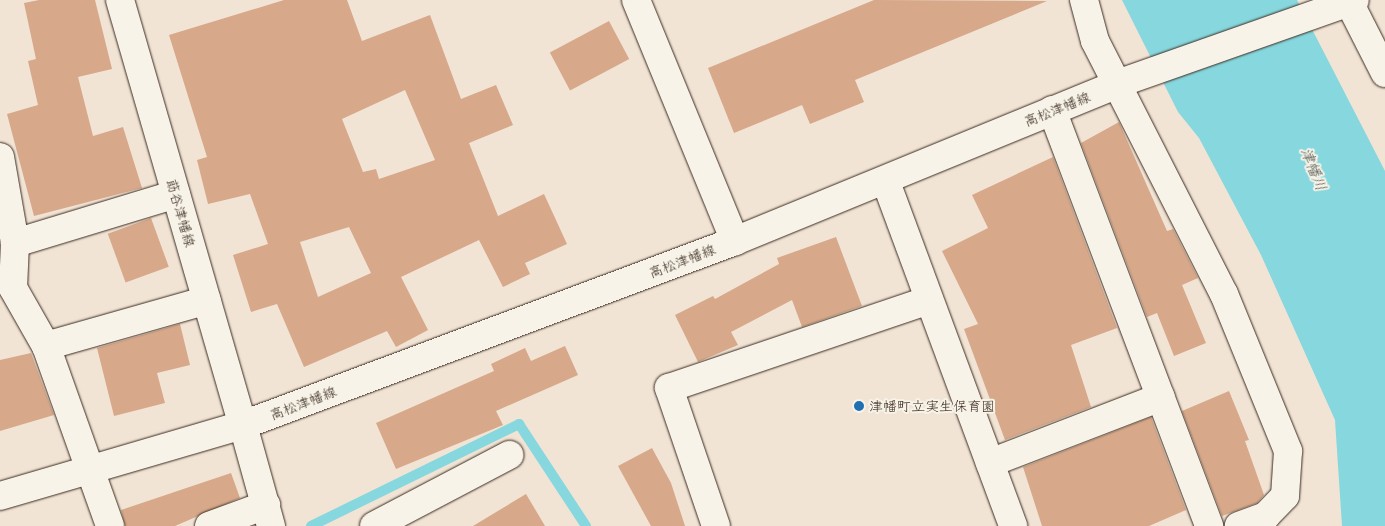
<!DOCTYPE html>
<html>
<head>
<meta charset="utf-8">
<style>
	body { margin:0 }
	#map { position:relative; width:1385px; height:526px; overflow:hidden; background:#f1e4d5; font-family:"Patrick Hand","Klee One",sans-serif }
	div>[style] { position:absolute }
	.water>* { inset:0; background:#86d7de }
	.stream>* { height:10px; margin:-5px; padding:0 5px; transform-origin:5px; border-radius:5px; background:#86d7de }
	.building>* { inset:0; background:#d7a889; transform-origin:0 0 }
	.roads { filter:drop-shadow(0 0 1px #3b2a1e) drop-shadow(0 0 1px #3b2a1e) }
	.minor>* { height:28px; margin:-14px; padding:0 14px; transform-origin:14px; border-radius:14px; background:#f7f3e8 }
	.major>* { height:28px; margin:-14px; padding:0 14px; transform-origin:14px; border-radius:14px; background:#f7f3e8 }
	.dots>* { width:14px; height:14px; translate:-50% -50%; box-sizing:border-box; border:2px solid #f7f3e8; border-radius:50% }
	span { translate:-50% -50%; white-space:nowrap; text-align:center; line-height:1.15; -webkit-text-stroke:4px #f7f3e8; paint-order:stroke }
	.street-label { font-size:14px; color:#3b2a1e }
	.poi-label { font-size:14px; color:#3b2a1e }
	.left { translate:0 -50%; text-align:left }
	.water-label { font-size:15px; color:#4e554e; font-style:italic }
</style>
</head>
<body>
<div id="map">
	<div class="water">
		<i style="clip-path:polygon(1122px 0,1297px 0,1385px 171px,1385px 526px,1342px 526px,1335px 420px,1261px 255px,1199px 138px,1178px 112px)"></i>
	</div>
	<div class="stream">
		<i style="left:311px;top:526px;width:232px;rotate:-26.1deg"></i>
		<i style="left:519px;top:424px;width:122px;rotate:56.7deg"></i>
	</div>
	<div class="building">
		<i style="clip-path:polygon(39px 0,95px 0,112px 69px,78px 77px,93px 136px,123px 127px,142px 188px,34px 216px,7px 114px,38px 105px,28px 61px,36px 59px,24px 3px)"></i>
		<i style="clip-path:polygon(evenodd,284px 0,347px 0,362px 41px,430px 15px,461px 99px,496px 85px,513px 125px,469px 143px,498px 216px,544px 194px,567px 244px,525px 263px,530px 274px,503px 287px,479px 240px,401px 277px,428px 330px,396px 347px,387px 331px,304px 367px,277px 304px,251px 312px,233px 255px,268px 244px,250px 194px,208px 204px,197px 160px,207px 157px,169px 35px,284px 0,405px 90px,435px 160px,379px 179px,376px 169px,363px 172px,342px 119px,405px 90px,284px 0,349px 227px,371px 273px,318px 297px,300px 242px,349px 227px)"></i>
		<i style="clip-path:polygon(874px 0,1047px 1px,855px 80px,864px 102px,810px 124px,802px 105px,734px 133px,708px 68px)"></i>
		<i style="left:609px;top:21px;width:43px;height:67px;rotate:62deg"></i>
		<i style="clip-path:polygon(1119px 122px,1167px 231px,1173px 229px,1198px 278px,1182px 285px,1206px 343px,1174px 356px,1157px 313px,1147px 317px,1081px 143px)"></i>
		<i style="clip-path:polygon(1053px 157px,1117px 328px,1071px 345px,1091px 407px,1005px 440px,964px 329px,978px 324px,942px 251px,988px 228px,972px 195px)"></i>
		<i style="left:151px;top:218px;width:52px;height:46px;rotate:70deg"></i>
		<i style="clip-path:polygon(836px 237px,862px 306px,802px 327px,792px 300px,731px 332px,738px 345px,698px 362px,675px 315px,713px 296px,715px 299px,779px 264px,777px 258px)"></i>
		<i style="clip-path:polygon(180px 324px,190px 365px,157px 373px,165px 403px,114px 416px,97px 348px)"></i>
		<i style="clip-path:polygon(565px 346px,578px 375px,496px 411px,503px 425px,396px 469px,376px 423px,494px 371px,491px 364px,525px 348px,531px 361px)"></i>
		<i style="clip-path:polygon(31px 353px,54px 415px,0 431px,0 360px)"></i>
		<i style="clip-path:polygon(1229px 391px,1249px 440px,1245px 441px,1264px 495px,1257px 503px,1222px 516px,1182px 411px)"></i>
		<i style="clip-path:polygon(1151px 417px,1186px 510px,1149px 526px,1042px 526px,1023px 467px)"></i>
		<i style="clip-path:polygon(652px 448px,671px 483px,685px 526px,651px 526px,618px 466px)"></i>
		<i style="clip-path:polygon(231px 473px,240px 498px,175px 526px,125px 526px,121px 510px)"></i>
		<i style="clip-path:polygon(526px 494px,545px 526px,473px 526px)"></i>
	</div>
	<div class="roads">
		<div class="minor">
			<i style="left:636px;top:0;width:261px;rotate:67.7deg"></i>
			<i style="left:1084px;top:0;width:42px;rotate:75deg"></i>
			<i style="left:1095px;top:41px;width:284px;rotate:63deg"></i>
			<i style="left:1224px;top:294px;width:170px;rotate:67.8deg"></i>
			<i style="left:1288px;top:451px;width:45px;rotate:93.8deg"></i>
			<i style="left:1285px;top:496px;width:28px;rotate:134deg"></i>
			<i style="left:1266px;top:516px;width:29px;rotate:160deg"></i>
			<i style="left:1348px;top:0;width:82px;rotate:63.1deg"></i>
			<i style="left:1052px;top:110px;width:445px;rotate:69.3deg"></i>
			<i style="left:0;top:157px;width:87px;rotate:80.1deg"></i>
			<i style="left:15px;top:243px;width:45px;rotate:92.5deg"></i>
			<i style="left:13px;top:288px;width:67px;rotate:60.4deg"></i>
			<i style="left:46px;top:346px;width:191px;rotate:70.4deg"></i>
			<i style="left:886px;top:182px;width:367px;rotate:69.7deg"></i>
			<i style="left:15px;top:243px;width:168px;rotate:-16.9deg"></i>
			<i style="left:46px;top:346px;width:167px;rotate:-15.9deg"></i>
			<i style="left:243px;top:425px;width:105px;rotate:74.5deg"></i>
			<i style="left:990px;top:463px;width:183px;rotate:-21.1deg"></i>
			<i style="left:209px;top:526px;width:61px;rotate:-20.2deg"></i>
			<i style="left:374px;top:526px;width:153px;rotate:-27.7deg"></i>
			<i style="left:716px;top:526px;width:146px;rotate:-108.8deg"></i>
			<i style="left:669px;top:388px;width:274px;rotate:-18.7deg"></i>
		</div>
		<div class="major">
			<i style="left:120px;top:0;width:442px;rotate:73.9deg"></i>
			<i style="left:0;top:496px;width:253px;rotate:-16.3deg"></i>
			<i style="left:243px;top:425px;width:525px;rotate:-20.5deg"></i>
			<i style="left:735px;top:241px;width:413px;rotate:-22.3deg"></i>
			<i style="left:1117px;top:84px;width:252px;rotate:-19.4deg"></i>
		</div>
	</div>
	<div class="dots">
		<i style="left:859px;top:406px;background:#1f6fb2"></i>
	</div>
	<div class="street-label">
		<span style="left:1057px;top:109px;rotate:-22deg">高松津幡線</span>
		<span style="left:181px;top:213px;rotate:74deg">莇谷津幡線</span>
		<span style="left:682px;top:261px;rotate:-21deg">高松津幡線</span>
		<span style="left:303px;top:403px;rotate:-21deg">高松津幡線</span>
	</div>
	<div class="poi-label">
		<span class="left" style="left:869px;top:406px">津幡町立実生保育園</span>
	</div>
	<div class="water-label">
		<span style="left:1314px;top:169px;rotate:68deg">津幡川</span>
	</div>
</div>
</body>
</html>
